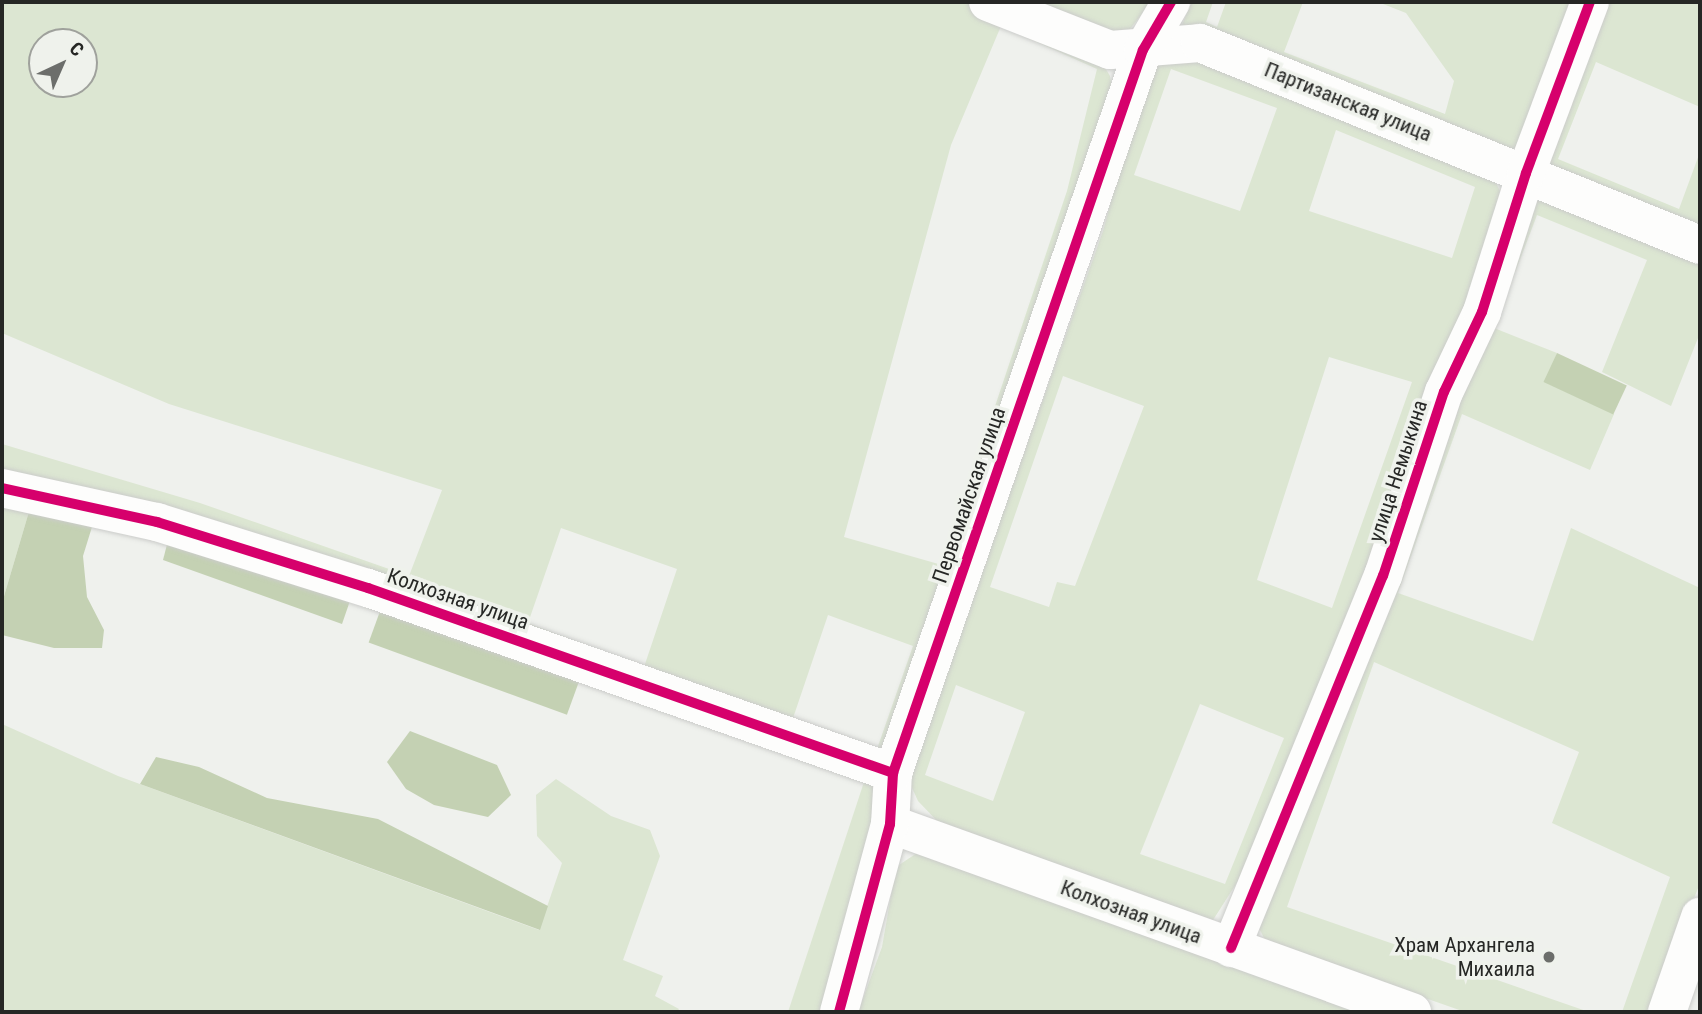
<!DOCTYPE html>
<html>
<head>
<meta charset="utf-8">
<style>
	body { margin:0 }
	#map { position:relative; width:1702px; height:1014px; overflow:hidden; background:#eff1ed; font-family:"Roboto Condensed",sans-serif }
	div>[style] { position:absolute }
	.green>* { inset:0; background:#dce6d2 }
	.forest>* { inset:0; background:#c4d1b3; transform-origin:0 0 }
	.roads { filter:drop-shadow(0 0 2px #cbccca) drop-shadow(0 0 2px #cbccca) }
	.street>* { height:38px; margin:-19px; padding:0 19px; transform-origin:19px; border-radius:19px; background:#fdfdfc }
	.cycleway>* { height:10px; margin:-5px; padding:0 5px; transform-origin:5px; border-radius:5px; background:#d6006c }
	.dots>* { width:19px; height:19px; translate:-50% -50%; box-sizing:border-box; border:4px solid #eff2ec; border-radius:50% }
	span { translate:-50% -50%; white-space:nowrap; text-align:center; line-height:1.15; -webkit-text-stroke:7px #eff2ec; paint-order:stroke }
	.street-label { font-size:21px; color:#262725 }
	.poi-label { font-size:21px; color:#262725 }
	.right { translate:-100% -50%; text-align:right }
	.frame { position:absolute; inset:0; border:4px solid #262725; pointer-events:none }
	.north { position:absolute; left:28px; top:28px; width:70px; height:70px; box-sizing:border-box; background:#eff2ec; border:2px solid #9fa19c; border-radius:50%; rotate:44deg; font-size:19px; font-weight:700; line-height:28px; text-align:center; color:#262725 }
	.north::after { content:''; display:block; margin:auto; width:24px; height:32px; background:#6c6e6b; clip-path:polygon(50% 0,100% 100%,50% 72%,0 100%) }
</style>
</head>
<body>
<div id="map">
	<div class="green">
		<i style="clip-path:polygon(evenodd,2px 2px,976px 2px,1098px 56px,1110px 76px,1113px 96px,885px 765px,2px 478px,2px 444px,200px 503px,409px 576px,442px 490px,169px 404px,2px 333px,2px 2px,1001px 26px,1097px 69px,1067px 191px,942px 565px,844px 537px,951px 145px,1001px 26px,2px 2px,42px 42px,84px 42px,84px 84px,42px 84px,42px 42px,2px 2px,561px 528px,677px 569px,644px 667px,528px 623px,561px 528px,2px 2px,828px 615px,913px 646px,876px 752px,792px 721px,828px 615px)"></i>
		<i style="clip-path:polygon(1019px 2px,1151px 2px,1127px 33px,1102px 33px)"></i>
		<i style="clip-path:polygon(1191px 2px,1213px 2px,1206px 22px,1217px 27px,1226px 2px,1303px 2px,1284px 52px,1445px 114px,1454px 81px,1406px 13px,1378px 2px,1578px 2px,1521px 158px,1181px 28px)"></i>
		<i style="clip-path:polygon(1608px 2px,1700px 2px,1700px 107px,1596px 62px,1558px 159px,1679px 209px,1700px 152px,1700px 233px,1544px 168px)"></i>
		<i style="clip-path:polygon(evenodd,1180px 51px,1492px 175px,1500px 191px,1475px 290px,1343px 648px,1238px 881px,1213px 920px,940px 824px,918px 801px,908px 779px,1103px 231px,1147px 70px,1180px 51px,1171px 69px,1277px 108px,1240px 211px,1134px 175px,1171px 69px,1180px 51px,1336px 130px,1475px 187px,1452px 258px,1309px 211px,1336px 130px,1180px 51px,1329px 357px,1412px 382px,1332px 608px,1257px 580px,1329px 357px,1180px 51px,1063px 376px,1144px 406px,1075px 586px,1057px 582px,1049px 607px,990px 587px,1063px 376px,1180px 51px,956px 685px,1025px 712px,993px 801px,925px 775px,956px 685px,1180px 51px,1200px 704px,1284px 738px,1225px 884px,1140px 854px,1200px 704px)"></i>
		<i style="clip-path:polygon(1535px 184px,1700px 254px,1700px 333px,1671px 406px,1602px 372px,1647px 260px,1537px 215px,1494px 328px,1557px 353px,1547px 383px,1614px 414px,1590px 470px,1462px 414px,1398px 593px,1533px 641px,1571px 528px,1700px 588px,1700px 883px,1650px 1012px,1622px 1012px,1670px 877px,1552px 823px,1579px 752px,1374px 662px,1287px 907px,1589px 1012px,1465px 1012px,1266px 942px,1255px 920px)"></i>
		<i style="clip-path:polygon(2px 497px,33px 498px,2px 603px)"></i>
		<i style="clip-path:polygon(2px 724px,118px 776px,539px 930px,562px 863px,537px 836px,536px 795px,556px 779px,611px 816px,650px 830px,660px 856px,623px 960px,663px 976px,655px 996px,679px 1009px,677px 1012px,2px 1012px)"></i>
		<i style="clip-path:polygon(865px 779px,884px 785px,829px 1012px,788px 1012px)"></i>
		<i style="clip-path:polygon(917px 853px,1357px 1012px,858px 1012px,882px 947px,896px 867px)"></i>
	</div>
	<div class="forest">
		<i style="left:1557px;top:353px;width:77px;height:32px;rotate:25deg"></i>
		<i style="clip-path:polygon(33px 498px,96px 514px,83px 556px,87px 597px,104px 630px,102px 648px,54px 648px,2px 635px,2px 603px)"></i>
		<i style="clip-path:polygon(170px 533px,353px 592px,342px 624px,163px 560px)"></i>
		<i style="left:383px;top:603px;width:211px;height:42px;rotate:20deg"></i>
		<i style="clip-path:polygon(410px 731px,497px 765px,511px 795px,488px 817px,434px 805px,406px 789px,387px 762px)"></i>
		<i style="clip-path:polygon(156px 757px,199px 767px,267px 798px,378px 819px,548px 906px,540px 930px,140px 784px)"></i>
	</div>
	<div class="roads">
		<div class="street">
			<i style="left:988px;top:2px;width:131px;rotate:21.5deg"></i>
			<i style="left:1110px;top:50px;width:90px;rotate:-4.4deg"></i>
			<i style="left:1200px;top:43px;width:539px;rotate:22deg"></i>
			<i style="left:2px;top:488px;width:159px;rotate:12.4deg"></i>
			<i style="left:157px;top:522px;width:221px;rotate:17.4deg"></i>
			<i style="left:368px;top:588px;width:557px;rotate:19.41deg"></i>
			<i style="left:890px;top:824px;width:555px;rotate:19.81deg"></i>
			<i style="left:1231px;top:948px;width:402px;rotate:-67.8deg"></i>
			<i style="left:1383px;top:576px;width:194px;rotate:-71.7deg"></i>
			<i style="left:1444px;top:392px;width:89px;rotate:-64.6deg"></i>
			<i style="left:1482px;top:312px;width:146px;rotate:-72.4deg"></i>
			<i style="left:1526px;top:173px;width:183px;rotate:-69.5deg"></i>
			<i style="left:839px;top:1012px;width:195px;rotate:-74.8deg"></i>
			<i style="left:890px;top:824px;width:51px;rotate:-86.6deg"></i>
			<i style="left:893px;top:773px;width:765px;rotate:-70.93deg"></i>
			<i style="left:1143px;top:50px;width:56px;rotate:-59.7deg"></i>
			<i style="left:1667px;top:1012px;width:101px;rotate:-70.8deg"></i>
		</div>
	</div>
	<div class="cycleway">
		<i style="left:2px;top:488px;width:159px;rotate:12.4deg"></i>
		<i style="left:157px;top:522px;width:221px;rotate:17.4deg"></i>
		<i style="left:368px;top:588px;width:557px;rotate:19.41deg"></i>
		<i style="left:1231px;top:948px;width:402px;rotate:-67.8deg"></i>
		<i style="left:1383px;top:576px;width:194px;rotate:-71.7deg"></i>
		<i style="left:1444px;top:392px;width:89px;rotate:-64.6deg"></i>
		<i style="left:1482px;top:312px;width:146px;rotate:-72.4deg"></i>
		<i style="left:1526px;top:173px;width:183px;rotate:-69.5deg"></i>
		<i style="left:839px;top:1012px;width:195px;rotate:-74.8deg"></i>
		<i style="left:890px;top:824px;width:51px;rotate:-86.6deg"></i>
		<i style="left:893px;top:773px;width:765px;rotate:-70.93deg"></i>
		<i style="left:1143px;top:50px;width:56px;rotate:-59.7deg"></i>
	</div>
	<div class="dots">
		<i style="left:1549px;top:957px;background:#6c6e6b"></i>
	</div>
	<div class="street-label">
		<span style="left:1348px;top:102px;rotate:22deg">Партизанская улица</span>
		<span style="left:1398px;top:471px;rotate:-72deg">улица Немыкина</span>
		<span style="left:969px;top:495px;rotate:-71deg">Первомайская улица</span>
		<span style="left:458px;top:599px;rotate:19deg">Колхозная улица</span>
		<span style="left:1131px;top:912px;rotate:20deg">Колхозная улица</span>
	</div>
	<div class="poi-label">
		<span class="right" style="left:1535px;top:957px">Храм Архангела<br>Михаила</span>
	</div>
	<div class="frame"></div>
	<div class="north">С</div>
</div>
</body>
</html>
